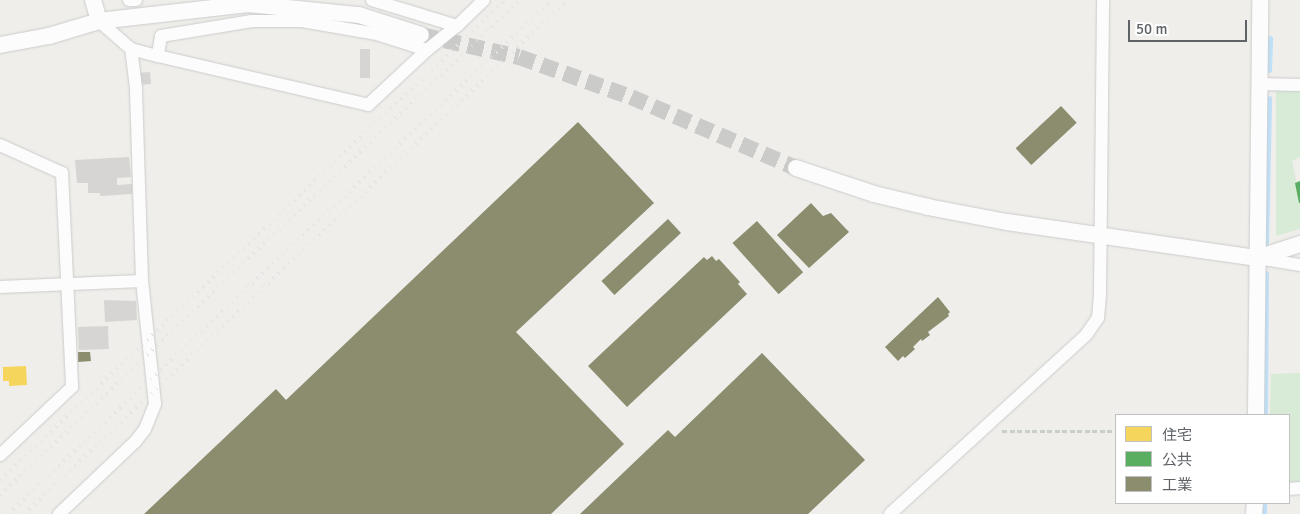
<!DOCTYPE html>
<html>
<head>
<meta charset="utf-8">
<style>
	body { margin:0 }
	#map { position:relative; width:1300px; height:514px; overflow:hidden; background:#efeeea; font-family:Signika,"Noto Sans JP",sans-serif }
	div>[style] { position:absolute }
	.green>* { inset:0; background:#d8ebd6 }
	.homes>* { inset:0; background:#f6d55c }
	.public>* { inset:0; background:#5aae61 }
	.industry>* { inset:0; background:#8c8c6e; transform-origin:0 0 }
	.stream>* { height:5px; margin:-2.5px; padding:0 2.5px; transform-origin:2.5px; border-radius:2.5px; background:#bfe0f9 }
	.building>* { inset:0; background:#d6d5d3; transform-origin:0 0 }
	.tertiary-tunnel>* { height:16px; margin-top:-8px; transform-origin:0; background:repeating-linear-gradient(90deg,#cbcbca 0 16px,transparent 0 24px) }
	.path>* { height:3px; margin-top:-1.5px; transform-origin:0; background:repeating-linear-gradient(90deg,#cacfcc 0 5px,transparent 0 7.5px) }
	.roads { filter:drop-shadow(0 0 1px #cbcccc) drop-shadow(0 0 1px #cbcccc) }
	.minor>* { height:12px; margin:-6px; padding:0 6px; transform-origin:6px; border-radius:6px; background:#fdfcfc }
	.tertiary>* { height:16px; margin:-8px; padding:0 8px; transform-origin:8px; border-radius:8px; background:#fdfcfc }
	.rail>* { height:4px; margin-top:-2px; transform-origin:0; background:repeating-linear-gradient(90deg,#e4e4e4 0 1px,transparent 0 7px) }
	span { translate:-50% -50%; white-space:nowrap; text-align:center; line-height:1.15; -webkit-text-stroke:5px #fff; paint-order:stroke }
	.legend { position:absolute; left:1115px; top:414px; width:175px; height:90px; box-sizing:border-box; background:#fff; border:1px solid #bfc1c3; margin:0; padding:6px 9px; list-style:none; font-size:15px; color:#5f6368 }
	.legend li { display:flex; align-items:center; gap:10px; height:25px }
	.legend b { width:25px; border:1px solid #bfc1c3 }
	.scale { position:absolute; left:1128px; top:20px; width:119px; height:22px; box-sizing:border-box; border:2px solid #5f6368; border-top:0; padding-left:6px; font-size:15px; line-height:18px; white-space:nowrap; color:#5f6368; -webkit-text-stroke:4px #fff; paint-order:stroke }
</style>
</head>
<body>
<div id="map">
	<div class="green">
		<i style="clip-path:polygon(1276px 78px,1300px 80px,1300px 157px,1292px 161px,1298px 189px,1300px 189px,1300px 229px,1276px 236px)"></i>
		<i style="clip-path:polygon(1300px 373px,1300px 482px,1289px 482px,1289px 415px,1270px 415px,1271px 374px)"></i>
	</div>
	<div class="homes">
		<i style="clip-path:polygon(26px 366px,27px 385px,9px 386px,9px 381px,3px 381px,3px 367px)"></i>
	</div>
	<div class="public">
		<i style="clip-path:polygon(1300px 181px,1300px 203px,1299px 203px,1295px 183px)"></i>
	</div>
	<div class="industry">
		<i style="left:1061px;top:106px;width:23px;height:62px;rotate:47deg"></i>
		<i style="clip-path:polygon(578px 122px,654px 203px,516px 332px,624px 444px,551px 514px,144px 514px,276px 389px,286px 400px)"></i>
		<i style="clip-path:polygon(811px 203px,823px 216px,831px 213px,849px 232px,809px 268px,777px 235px)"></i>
		<i style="left:668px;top:219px;width:19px;height:91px;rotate:47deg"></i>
		<i style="left:757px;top:221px;width:69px;height:33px;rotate:48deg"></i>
		<i style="clip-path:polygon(712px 256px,716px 261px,719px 259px,740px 282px,738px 284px,747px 294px,627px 407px,588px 366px,704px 257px,707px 260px)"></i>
		<i style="clip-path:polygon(938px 297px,950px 312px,948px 314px,949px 316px,928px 332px,930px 335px,922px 341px,921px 339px,913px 347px,915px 349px,905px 358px,903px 356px,898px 361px,885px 347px)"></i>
		<i style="clip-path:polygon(78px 352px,90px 352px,91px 361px,78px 362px)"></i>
		<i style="clip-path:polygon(762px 353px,865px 460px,808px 514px,580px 514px,668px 430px,675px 437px)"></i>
	</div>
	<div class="stream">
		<i style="left:1269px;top:70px;width:32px;rotate:-88deg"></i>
		<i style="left:1266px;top:246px;width:148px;rotate:-88.8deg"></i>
		<i style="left:1265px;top:415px;width:142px;rotate:-89.6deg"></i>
		<i style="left:1264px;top:514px;width:11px;rotate:-90deg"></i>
	</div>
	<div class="building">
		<i style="left:360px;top:49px;width:10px;height:29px"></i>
		<i style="left:150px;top:72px;width:12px;height:10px;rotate:85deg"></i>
		<i style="clip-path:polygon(129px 157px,131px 177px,117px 178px,117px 185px,132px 184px,132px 194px,100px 196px,100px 193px,88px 193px,88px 183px,77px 183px,75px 160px)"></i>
		<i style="clip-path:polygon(104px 300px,136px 301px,137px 320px,105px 322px)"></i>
		<i style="left:108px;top:326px;width:23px;height:30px;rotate:88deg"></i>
	</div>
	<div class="tertiary-tunnel">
		<i style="left:421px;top:35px;width:100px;rotate:12.7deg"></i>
		<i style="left:519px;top:57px;width:119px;rotate:19.7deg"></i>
		<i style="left:631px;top:97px;width:180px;rotate:23.3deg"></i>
	</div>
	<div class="path">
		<i style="left:1002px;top:431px;width:114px"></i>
	</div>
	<div class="roads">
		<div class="minor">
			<i style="left:129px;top:0;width:7px"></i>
			<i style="left:372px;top:0;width:89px;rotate:17deg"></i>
			<i style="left:99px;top:21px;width:43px;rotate:41.2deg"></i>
			<i style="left:131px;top:49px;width:28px;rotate:15deg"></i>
			<i style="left:158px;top:56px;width:216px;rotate:13.1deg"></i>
			<i style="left:368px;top:105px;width:81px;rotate:-43deg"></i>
			<i style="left:427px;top:50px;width:52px;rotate:-162.3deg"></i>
			<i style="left:377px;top:34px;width:76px;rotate:-170.2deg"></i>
			<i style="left:302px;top:21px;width:50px;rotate:180deg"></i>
			<i style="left:252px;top:21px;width:92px;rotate:170.6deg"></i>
			<i style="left:161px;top:36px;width:20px;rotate:99deg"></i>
			<i style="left:427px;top:50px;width:38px;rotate:-39deg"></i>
			<i style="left:457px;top:26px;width:37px;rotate:-44deg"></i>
			<i style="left:1259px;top:84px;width:41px;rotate:1.4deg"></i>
			<i style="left:0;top:145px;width:68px;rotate:24.3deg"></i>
			<i style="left:62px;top:173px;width:214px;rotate:87.3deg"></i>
			<i style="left:72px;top:387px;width:99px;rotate:136.6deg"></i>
			<i style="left:1258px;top:258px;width:43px;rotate:9.5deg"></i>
			<i style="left:0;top:287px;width:142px;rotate:-2.4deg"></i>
			<i style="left:1289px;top:489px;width:11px;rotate:-5deg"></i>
			<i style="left:59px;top:514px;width:105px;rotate:-43.5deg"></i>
			<i style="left:135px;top:442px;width:16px;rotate:-52deg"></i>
			<i style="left:145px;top:429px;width:27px;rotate:-68deg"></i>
			<i style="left:155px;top:404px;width:124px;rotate:-96deg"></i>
			<i style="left:142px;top:281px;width:193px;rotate:-91.8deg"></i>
			<i style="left:136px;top:88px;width:39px;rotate:-97deg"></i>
			<i style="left:890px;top:514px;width:265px;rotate:-42.4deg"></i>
			<i style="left:1086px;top:335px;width:21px;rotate:-55deg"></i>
			<i style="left:1098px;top:318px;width:24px;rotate:-85deg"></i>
			<i style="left:1100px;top:294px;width:294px;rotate:-89.4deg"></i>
		</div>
		<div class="tertiary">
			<i style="left:93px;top:0;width:22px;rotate:74deg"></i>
			<i style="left:0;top:45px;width:50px;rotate:-10.4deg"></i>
			<i style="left:49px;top:36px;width:52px;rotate:-16.7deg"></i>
			<i style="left:99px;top:21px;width:150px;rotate:-6.5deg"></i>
			<i style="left:248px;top:4px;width:112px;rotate:5.7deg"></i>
			<i style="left:359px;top:15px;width:65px;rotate:17.9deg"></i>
			<i style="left:796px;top:168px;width:82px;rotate:18.4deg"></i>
			<i style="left:874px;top:194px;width:56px;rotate:13.5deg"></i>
			<i style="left:928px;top:207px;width:80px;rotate:10.8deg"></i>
			<i style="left:1007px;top:222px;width:253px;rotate:8.2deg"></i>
			<i style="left:1257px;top:258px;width:45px;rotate:-18deg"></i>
			<i style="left:1256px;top:415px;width:415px;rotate:-89.4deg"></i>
			<i style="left:1254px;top:514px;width:11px;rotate:-85deg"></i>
		</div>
	</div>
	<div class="rail">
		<i style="left:0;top:480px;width:697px;rotate:-43.55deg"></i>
		<i style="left:0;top:495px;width:718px;rotate:-43.59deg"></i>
		<i style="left:8px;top:514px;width:748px;rotate:-43.38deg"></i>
		<i style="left:24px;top:514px;width:748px;rotate:-43.38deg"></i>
	</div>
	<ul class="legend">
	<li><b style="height:14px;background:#f6d55c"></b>住宅</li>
	<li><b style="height:14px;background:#5aae61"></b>公共</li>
	<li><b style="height:14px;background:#8c8c6e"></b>工業</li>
	</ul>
	<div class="scale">50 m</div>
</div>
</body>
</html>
